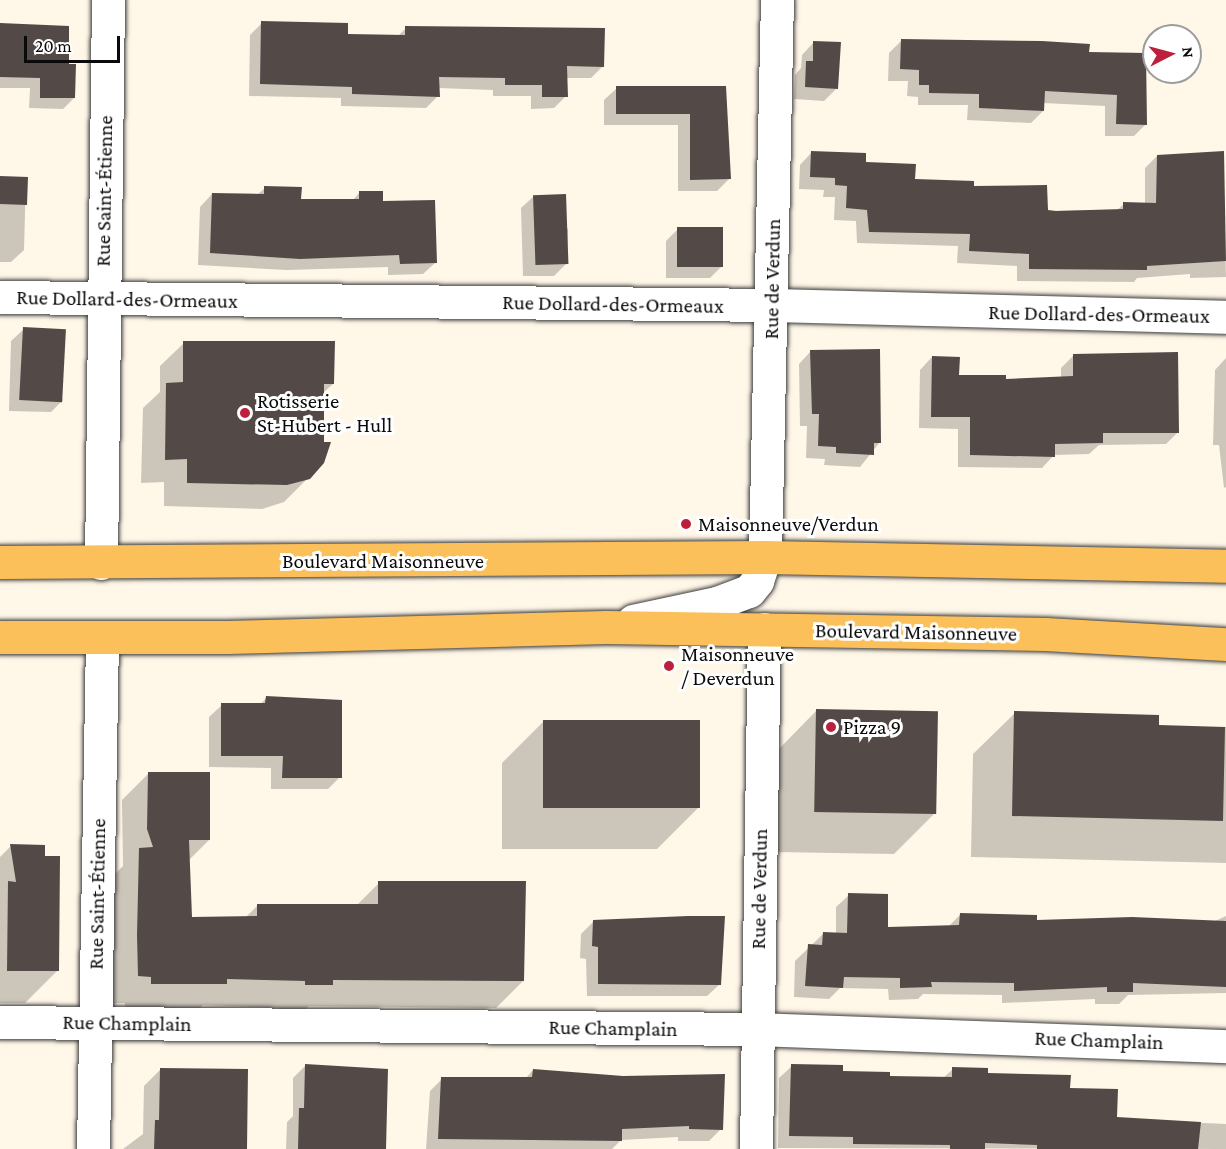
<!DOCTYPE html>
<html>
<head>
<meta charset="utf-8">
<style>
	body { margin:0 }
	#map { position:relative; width:1226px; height:1149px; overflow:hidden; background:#fff7e8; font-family:"Crimson Pro",serif }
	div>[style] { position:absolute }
	.shadow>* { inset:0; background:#0003 }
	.building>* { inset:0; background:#534a47; transform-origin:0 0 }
	.roads { filter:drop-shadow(0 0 2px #3d3d3d) drop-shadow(0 0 2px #3d3d3d) }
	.minor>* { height:33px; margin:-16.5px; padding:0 16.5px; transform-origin:16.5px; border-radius:16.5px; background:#fff }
	.major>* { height:33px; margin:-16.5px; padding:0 16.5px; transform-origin:16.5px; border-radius:16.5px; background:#fcc05a }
	.dots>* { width:16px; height:16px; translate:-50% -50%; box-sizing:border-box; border:3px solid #fff; border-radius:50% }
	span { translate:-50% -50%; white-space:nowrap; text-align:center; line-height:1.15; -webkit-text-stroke:6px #fff; paint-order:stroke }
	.street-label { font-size:21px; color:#0a0a0a }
	.poi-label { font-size:21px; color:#0a0a0a }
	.left { translate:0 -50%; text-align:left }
	.north { position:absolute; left:1142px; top:24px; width:60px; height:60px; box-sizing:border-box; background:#fff; border:2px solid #9d9d9d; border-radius:50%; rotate:84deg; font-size:16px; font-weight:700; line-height:24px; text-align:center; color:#0a0a0a }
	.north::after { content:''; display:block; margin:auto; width:21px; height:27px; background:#bc203c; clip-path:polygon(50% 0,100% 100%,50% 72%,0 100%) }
	.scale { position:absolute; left:24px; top:36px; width:96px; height:27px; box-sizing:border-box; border:3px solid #0a0a0a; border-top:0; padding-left:8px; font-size:18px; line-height:21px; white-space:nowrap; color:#0a0a0a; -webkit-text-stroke:4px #fff; paint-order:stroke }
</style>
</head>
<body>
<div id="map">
	<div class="shadow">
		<i style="clip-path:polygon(262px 23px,346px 35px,398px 36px,406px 28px,603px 66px,591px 78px,566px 78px,566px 96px,554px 108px,531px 109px,531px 96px,493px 96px,493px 90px,438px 88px,438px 96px,426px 108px,341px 106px,341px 98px,249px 96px,250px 35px)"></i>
		<i style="clip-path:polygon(0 26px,67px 65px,74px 98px,63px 109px,29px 108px,30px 88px,0 88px)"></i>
		<i style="clip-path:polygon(901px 41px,1088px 53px,1146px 124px,1134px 136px,1105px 136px,1105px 106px,1043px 103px,1043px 111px,1031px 123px,967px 120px,968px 105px,918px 105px,918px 97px,907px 96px,908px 81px,888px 81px,889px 53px)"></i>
		<i style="clip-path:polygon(814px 42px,836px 89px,824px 101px,794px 99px,795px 75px,801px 68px,802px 55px)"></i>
		<i style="clip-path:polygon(617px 88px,725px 88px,729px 179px,717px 191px,678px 191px,678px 125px,604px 125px,604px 100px)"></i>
		<i style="clip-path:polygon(812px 152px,865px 164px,914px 181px,973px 187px,1047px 211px,1117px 210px,1124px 204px,1145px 204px,1145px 168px,1157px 156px,1223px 153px,1226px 277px,1190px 278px,1190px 274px,1137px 278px,1134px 282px,1017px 281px,1017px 266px,957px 263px,958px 246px,857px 243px,856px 221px,834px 220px,835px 197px,823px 197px,824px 190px,799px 189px,800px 165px)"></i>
		<i style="clip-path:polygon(0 177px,26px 178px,24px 250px,11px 262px,0 262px)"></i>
		<i style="clip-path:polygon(265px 188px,300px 201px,352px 201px,359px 193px,381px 202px,436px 262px,423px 274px,388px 275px,388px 267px,287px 270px,198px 265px,200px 207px,212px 194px,257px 195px)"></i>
		<i style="clip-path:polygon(534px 196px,568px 229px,567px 263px,554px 276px,523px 276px,521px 208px)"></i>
		<i style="clip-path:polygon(678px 229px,722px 266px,710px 278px,666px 278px,666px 241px)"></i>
		<i style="clip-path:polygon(24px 329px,63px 400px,51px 412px,9px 411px,11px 341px)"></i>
		<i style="clip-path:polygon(184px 343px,333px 384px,322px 394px,308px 478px,284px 502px,262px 509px,164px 506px,164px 482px,141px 483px,143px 408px,160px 392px,160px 366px)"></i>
		<i style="clip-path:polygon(811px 351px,880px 442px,860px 467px,824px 465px,825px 459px,806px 458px,807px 426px,800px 426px,799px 364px)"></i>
		<i style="clip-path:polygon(1074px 355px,1178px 432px,1166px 444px,1099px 445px,1089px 454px,1054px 455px,1042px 468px,958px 467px,958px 429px,919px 428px,920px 370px,932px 357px,958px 377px,1004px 380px,1061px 378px,1061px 368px)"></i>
		<i style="clip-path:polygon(1226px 358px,1226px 487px,1224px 488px,1219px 445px,1213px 445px,1215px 370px)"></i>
		<i style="clip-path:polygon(266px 698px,340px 777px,328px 789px,271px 789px,271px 768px,209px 767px,209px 717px,222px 705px,260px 705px)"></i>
		<i style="clip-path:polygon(817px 710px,935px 813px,894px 854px,774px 852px,776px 752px)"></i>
		<i style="clip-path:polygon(1015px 713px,1157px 727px,1226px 727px,1226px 863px,971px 857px,973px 754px)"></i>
		<i style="clip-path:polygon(543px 722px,698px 808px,657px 849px,502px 849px,502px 763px)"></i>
		<i style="clip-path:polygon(149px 773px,209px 840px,189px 860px,191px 918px,245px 918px,258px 905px,356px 906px,379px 883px,523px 981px,496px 1008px,309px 1006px,304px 1011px,279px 1011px,279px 1008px,203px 1005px,198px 1010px,125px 1010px,125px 1003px,112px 1003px,113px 876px,123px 866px,122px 800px)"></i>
		<i style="clip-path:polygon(11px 846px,58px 970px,25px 1003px,0 1003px,0 857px)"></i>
		<i style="clip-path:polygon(849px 895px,886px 928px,948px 927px,960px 915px,1036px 921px,1213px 922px,1226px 916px,1226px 993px,1128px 995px,1119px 1004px,1095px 1004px,1095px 999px,1002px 1003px,1002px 995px,923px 994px,918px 999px,889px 1000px,888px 989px,840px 988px,829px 999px,794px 997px,795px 961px,824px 933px,836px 934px,836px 907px)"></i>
		<i style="clip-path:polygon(593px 922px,720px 984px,707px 996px,587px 996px,586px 959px,580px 958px,581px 934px)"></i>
		<i style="clip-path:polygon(305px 1066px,384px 1149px,286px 1149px,287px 1122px,293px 1116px,293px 1078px)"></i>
		<i style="clip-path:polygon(792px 1066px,888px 1078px,943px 1078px,953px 1069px,1068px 1089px,1116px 1119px,1226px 1124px,1226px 1149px,778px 1148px,779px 1078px)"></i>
		<i style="clip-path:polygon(161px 1069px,245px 1149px,123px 1149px,143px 1134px,144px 1086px)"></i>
		<i style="clip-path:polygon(533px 1070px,721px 1129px,709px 1141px,678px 1141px,678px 1137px,621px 1140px,612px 1149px,426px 1149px,430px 1091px,442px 1079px,525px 1079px)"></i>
	</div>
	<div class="building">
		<i style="clip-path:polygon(261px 21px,348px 23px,348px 34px,405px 35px,405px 26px,605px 28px,604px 67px,567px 66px,568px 97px,542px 97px,542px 85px,505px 85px,505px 78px,439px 77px,440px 97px,352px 94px,352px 87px,260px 84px)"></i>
		<i style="clip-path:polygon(0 23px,69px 26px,69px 64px,76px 64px,75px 98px,40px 98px,40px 78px,0 77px)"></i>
		<i style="clip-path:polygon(901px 39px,1042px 41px,1090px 44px,1089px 52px,1146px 53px,1147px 125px,1116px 124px,1117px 95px,1045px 91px,1044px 111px,979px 108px,979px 94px,929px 93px,929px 85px,919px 85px,919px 70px,900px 69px)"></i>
		<i style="clip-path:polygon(813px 41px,841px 42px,838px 89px,805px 87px,806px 61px,813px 61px)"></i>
		<i style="clip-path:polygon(616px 86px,726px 86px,731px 179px,690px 180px,690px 114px,616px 114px)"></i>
		<i style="clip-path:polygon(811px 151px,866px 153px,866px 162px,916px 164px,915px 179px,974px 181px,974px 186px,1047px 185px,1048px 210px,1056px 211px,1123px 209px,1123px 202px,1156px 203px,1157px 155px,1224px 151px,1226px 261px,1147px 266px,1147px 270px,1029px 269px,1029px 254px,969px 251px,970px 234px,869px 232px,867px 210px,846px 208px,847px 186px,835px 185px,835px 178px,810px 177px)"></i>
		<i style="left:0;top:176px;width:28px;height:28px;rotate:2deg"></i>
		<i style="clip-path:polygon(264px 186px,302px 187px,301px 199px,359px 199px,359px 191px,383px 191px,383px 201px,435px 200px,437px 263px,400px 264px,399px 255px,300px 259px,210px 253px,212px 193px,264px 194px)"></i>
		<i style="left:566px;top:194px;width:70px;height:33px;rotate:88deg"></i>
		<i style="left:677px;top:227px;width:46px;height:40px"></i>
		<i style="left:23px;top:327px;width:43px;height:73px;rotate:3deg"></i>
		<i style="clip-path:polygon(183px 341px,335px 341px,334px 384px,324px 384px,324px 442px,331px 442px,324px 463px,310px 479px,287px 485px,187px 483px,187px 459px,165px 460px,166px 383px,183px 382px)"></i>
		<i style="clip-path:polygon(880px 349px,881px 443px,874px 443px,874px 455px,836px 453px,836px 447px,818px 446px,819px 414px,812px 414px,810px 350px)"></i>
		<i style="clip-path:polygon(1178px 352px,1179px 433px,1103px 433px,1103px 443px,1055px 444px,1055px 457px,970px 455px,970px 417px,931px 417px,932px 356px,960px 357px,959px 375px,1006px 375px,1006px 379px,1073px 376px,1073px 354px)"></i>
		<i style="clip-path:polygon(266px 696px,342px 700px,342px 778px,282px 778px,283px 756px,221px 756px,221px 703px,265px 703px)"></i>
		<i style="left:816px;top:709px;width:122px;height:103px;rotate:1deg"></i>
		<i style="clip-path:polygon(1014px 711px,1159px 715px,1159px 725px,1225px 727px,1223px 821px,1012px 816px)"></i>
		<i style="left:543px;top:720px;width:157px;height:88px"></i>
		<i style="clip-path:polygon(148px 772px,210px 772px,210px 840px,189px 840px,192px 917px,257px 916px,257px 904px,378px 904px,378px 881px,526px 881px,524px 981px,333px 980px,333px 985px,305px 985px,305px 981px,227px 979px,227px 984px,151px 984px,151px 977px,138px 976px,137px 935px,139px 848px,153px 847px,147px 829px)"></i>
		<i style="clip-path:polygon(10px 844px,45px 845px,45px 856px,60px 856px,59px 971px,7px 971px,8px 881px,16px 882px)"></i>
		<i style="clip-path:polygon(848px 893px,888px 894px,888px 927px,959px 925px,960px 913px,1037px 915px,1037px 920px,1132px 917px,1226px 921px,1226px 987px,1133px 983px,1133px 992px,1107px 992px,1107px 987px,1014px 991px,1014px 983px,931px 982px,932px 987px,900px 988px,900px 978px,844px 977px,843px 988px,805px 986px,808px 944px,822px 945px,823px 932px,847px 933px)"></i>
		<i style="clip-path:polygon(688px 916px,725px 916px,721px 985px,598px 984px,598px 947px,592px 946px,593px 920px)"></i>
		<i style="clip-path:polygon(305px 1064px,388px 1069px,386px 1149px,298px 1149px,299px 1108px,304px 1108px)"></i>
		<i style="clip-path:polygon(791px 1064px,843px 1065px,843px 1071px,890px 1072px,890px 1076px,952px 1077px,952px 1067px,988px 1068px,988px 1073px,1071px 1075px,1070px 1088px,1118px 1089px,1117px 1117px,1201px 1122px,1198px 1149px,1037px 1149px,1037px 1145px,985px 1143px,985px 1149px,950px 1149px,950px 1145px,853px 1144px,853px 1137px,789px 1136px)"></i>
		<i style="clip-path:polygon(160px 1068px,248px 1069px,247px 1149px,154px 1149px,155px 1120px,159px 1120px)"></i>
		<i style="clip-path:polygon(533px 1069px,623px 1076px,725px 1074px,723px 1130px,689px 1129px,689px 1126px,622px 1129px,622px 1141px,438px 1139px,441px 1077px,532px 1077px)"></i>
	</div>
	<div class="roads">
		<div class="minor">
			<i style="left:0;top:297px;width:771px;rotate:0.59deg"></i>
			<i style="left:771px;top:305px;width:455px;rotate:1.5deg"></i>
			<i style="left:101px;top:563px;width:563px;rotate:-89.29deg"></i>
			<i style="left:633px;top:621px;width:86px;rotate:-12.1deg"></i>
			<i style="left:717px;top:603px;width:34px;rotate:-21deg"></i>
			<i style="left:749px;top:591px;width:13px;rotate:-51deg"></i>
			<i style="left:757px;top:581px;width:25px;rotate:-72deg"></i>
			<i style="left:765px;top:557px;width:557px;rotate:-88.77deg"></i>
			<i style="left:0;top:1022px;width:758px;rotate:0.53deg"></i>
			<i style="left:758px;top:1029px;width:468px;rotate:2.1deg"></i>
			<i style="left:93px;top:1149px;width:511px;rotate:-88.99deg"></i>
			<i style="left:756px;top:1149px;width:520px;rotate:-89.12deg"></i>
		</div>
		<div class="major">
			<i style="left:0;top:562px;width:765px;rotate:-0.37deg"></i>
			<i style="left:765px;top:557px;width:461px;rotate:1.1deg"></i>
			<i style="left:0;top:637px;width:227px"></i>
			<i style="left:227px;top:637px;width:379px;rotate:-1.5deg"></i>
			<i style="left:606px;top:627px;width:439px;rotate:0.9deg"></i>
			<i style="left:1045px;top:634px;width:181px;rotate:3.2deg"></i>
		</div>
	</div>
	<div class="dots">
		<i style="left:245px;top:413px;background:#bc203c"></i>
		<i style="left:686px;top:524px;background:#bc203c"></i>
		<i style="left:669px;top:666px;background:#bc203c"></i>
		<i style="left:831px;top:727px;background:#bc203c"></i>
	</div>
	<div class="street-label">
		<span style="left:104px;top:191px;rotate:-89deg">Rue Saint-Étienne</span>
		<span style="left:772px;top:279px;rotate:-89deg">Rue de Verdun</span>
		<span style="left:127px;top:299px;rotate:1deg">Rue Dollard-des-Ormeaux</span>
		<span style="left:613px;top:304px;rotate:1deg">Rue Dollard-des-Ormeaux</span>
		<span style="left:1099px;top:314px;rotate:1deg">Rue Dollard-des-Ormeaux</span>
		<span style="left:383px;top:561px">Boulevard Maisonneuve</span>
		<span style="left:916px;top:632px;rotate:1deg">Boulevard Maisonneuve</span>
		<span style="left:759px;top:889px;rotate:-89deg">Rue de Verdun</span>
		<span style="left:97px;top:894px;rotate:-89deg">Rue Saint-Étienne</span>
		<span style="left:127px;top:1023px;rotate:1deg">Rue Champlain</span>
		<span style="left:613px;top:1028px;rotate:1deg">Rue Champlain</span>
		<span style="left:1099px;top:1040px;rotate:2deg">Rue Champlain</span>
	</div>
	<div class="poi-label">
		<span class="left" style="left:257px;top:413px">Rotisserie<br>St-Hubert - Hull</span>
		<span class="left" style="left:698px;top:524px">Maisonneuve/Verdun</span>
		<span class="left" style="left:681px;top:666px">Maisonneuve<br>/ Deverdun</span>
		<span class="left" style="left:843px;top:727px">Pizza 9</span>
	</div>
	<div class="north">N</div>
	<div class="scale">20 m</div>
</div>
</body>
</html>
